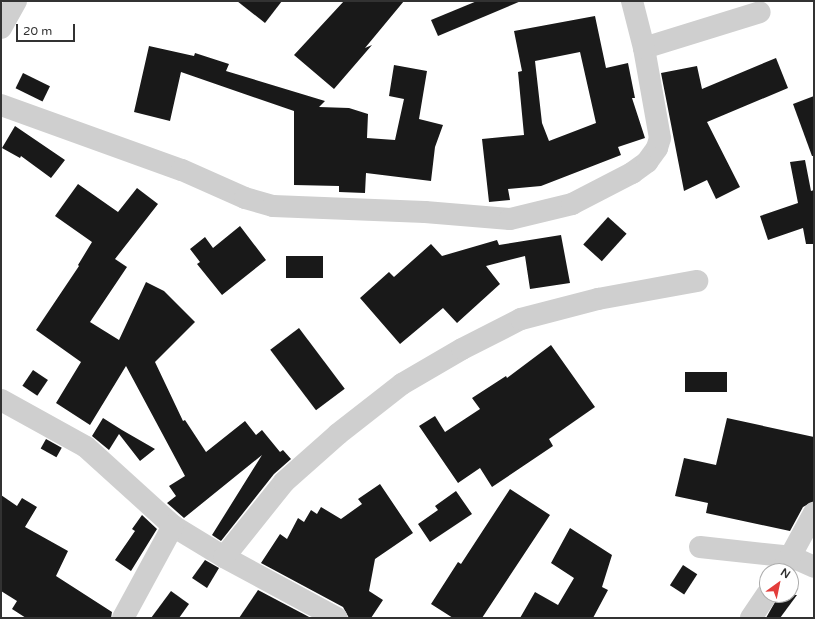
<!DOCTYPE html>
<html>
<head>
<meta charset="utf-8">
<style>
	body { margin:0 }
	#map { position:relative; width:815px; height:619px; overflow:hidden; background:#fff; font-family:"Varela Round",sans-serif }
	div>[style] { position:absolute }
	.building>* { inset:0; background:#191919; transform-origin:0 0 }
	.street>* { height:22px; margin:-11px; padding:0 11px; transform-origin:11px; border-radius:11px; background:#cfcfcf }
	span { translate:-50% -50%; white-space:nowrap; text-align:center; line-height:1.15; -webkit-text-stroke:4px #fff; paint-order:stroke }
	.frame { position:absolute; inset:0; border:2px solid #323232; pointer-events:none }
	.north { position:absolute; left:759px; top:563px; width:40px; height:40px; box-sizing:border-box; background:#fff; border:1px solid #adadad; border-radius:50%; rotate:33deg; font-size:11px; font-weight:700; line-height:16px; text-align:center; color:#323232 }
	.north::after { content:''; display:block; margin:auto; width:14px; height:18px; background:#e33d3b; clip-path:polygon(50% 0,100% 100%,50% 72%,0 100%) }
	.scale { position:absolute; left:16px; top:24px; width:59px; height:18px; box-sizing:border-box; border:2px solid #323232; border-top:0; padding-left:5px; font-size:12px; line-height:14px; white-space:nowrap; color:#323232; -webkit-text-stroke:3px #fff; paint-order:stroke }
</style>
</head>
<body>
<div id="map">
	<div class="building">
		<i style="clip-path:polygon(237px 1px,282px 1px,265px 23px)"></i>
		<i style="clip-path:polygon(344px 1px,404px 1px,365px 48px,372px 45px,334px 89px,294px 55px)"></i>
		<i style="clip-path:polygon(477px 1px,521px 1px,438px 36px,431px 20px)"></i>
		<i style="clip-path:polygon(evenodd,595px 16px,606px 68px,628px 63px,635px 98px,632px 98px,645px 138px,618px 147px,621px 155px,541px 186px,508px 189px,510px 200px,489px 202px,482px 139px,524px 135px,518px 72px,522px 71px,514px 31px,595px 16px,580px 52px,596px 123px,549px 141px,542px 123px,535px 61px,580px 52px)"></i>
		<i style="clip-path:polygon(149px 46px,194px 56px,195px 53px,229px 64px,226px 71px,325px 101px,319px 107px,349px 108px,368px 114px,367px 138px,395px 140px,404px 99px,389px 96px,394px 65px,427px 71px,419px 119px,443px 125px,435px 147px,431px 181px,366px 173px,365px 193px,339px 192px,339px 186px,294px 185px,294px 111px,181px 72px,170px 121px,134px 112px)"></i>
		<i style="clip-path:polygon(776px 58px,788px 88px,707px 122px,740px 187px,716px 199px,707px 180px,684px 191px,661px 73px,697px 66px,702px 89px)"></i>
		<i style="left:23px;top:73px;width:30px;height:17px;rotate:26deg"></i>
		<i style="clip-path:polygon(814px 96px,814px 156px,812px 156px,793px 104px)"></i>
		<i style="clip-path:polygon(15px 126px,65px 160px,51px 178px,21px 156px,20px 158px,2px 148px)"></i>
		<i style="clip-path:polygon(805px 160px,811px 191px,814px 190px,814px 244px,806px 244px,803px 228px,768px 240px,760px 216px,798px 203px,790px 162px)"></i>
		<i style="clip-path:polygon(78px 184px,118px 212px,137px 188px,158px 204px,115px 259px,127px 267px,90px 322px,119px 340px,146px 282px,164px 291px,195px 322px,155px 362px,183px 421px,185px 420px,206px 452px,245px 421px,256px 435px,262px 430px,280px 452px,283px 450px,291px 459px,274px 474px,221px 541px,212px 535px,262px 455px,184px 518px,167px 503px,176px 496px,169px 486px,185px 476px,126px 366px,90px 425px,56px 403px,81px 362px,36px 330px,79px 266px,78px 265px,92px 242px,55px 216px)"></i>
		<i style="left:608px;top:217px;width:25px;height:37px;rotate:42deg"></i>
		<i style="clip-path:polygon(240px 226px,266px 260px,222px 295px,197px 264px,200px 262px,190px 249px,205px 237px,213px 248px)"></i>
		<i style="clip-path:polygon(561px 235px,570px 283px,530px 289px,525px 256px,486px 266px,500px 284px,457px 323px,443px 308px,400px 344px,360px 298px,389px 272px,394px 277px,431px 244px,442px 256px,497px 240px,499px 245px)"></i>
		<i style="left:323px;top:256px;width:22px;height:37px;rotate:90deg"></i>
		<i style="left:299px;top:328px;width:76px;height:36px;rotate:53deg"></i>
		<i style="clip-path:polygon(551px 345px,595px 407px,549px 439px,553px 446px,492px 487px,480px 468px,458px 483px,419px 426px,435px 416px,445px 432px,480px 409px,472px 398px,506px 376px,507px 378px)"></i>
		<i style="left:33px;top:370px;width:18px;height:19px;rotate:34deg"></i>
		<i style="left:685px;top:372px;width:42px;height:20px"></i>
		<i style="clip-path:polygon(103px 418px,122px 430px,155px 449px,140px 461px,119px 434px,109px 450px,92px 436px)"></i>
		<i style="clip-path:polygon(727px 418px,814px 437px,814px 501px,803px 507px,790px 531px,706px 513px,708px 503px,675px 496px,684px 458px,716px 465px)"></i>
		<i style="left:46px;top:439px;width:18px;height:11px;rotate:29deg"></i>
		<i style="clip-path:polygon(380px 484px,413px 533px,375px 559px,369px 591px,383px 600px,371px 618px,349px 618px,343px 607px,261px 563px,280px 534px,287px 539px,298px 518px,304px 522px,311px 510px,317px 514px,321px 507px,341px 519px,362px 504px,358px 499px)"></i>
		<i style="clip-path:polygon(510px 489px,550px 515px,482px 618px,453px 618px,431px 604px,458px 562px,461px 564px)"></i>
		<i style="clip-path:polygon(456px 491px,472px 514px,430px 542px,418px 524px,438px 510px,435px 506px)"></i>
		<i style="clip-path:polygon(1px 495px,17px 506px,22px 498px,37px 507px,25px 527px,68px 551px,56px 576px,112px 612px,111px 618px,26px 618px,12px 609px,17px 601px,1px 591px)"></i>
		<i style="clip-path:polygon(142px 515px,157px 529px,131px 571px,115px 560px,135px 531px,132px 529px)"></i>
		<i style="clip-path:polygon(570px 528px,612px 555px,602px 587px,608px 590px,593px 618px,520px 618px,535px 592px,558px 605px,574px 578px,551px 563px)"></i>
		<i style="clip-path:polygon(205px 560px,219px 568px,207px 588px,192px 578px)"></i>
		<i style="left:683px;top:565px;width:17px;height:24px;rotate:33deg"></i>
		<i style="clip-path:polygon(258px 590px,311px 618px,239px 618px)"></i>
		<i style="clip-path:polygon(171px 591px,189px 604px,179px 618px,151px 618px)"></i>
		<i style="clip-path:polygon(779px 595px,797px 595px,780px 618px,766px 618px)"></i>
	</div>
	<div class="street">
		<i style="left:1px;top:28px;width:31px;rotate:-61deg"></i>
		<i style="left:644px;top:48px;width:121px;rotate:-17.2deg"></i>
		<i style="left:1px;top:105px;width:192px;rotate:19.8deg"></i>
		<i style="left:182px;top:170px;width:69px;rotate:24deg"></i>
		<i style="left:245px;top:198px;width:29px;rotate:16deg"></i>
		<i style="left:273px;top:206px;width:152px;rotate:2.3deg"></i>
		<i style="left:425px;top:212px;width:85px;rotate:4.7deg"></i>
		<i style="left:510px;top:219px;width:64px;rotate:-13.6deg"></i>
		<i style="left:572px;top:204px;width:68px;rotate:-27.3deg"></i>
		<i style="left:632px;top:173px;width:19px;rotate:-36deg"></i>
		<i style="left:647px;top:162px;width:17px;rotate:-54deg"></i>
		<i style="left:657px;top:148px;width:10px;rotate:-73deg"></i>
		<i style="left:660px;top:138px;width:91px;rotate:-100.1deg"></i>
		<i style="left:644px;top:48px;width:49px;rotate:-104.3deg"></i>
		<i style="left:1px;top:400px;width:97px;rotate:28.9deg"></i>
		<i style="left:86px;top:447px;width:118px;rotate:42.2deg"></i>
		<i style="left:173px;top:526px;width:60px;rotate:31.3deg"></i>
		<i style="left:224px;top:557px;width:128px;rotate:28.4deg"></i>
		<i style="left:700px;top:547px;width:93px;rotate:6.2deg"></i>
		<i style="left:792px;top:557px;width:24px;rotate:24deg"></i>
		<i style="left:224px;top:557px;width:96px;rotate:-51.3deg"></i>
		<i style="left:284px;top:482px;width:72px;rotate:-41.6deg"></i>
		<i style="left:338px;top:434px;width:81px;rotate:-38deg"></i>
		<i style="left:402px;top:384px;width:69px;rotate:-30.3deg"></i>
		<i style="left:462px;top:349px;width:66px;rotate:-27deg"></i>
		<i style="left:521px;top:319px;width:80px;rotate:-14.6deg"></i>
		<i style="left:598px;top:299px;width:101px;rotate:-10.3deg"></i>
		<i style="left:784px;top:568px;width:63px;rotate:-61.4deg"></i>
		<i style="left:123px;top:618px;width:105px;rotate:-61.5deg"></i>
		<i style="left:751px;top:618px;width:29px;rotate:-56deg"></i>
	</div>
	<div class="frame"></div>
	<div class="north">N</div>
	<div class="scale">20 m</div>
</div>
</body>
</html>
